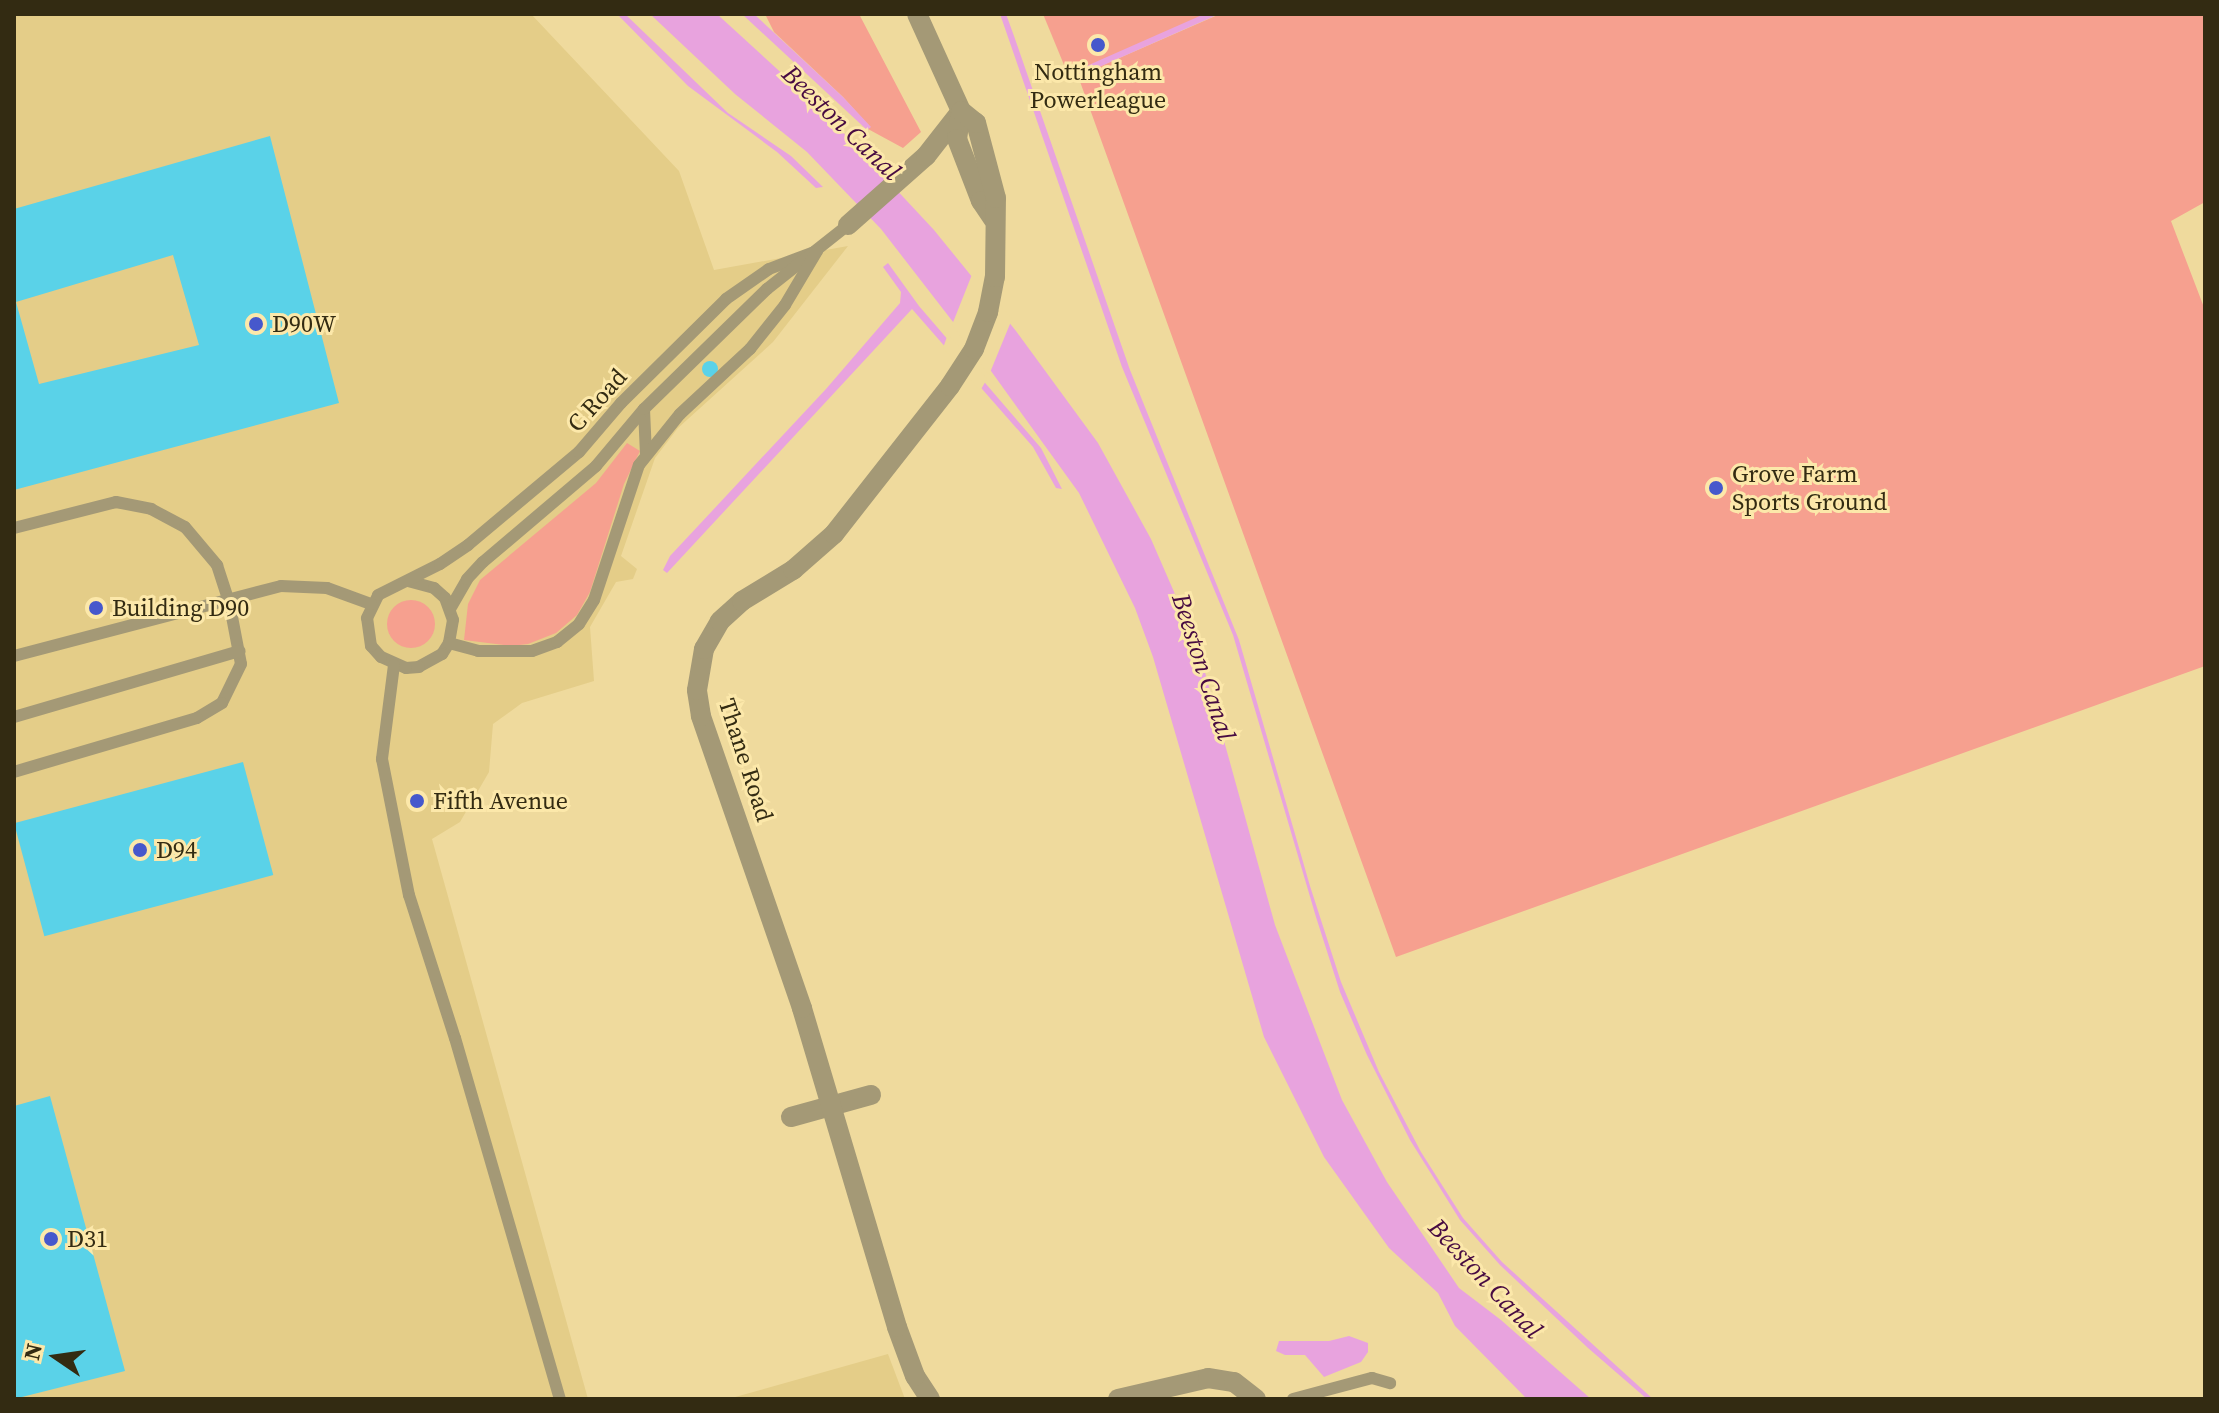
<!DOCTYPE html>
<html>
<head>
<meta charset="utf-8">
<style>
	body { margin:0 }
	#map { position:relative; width:2219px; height:1413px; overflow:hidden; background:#efda9d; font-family:"Source Serif 4",serif }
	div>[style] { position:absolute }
	.built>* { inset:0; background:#e4cd88 }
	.green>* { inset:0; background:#f6a08f }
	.round { border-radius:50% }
	.water>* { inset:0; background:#e8a3de }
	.pier>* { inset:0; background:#efda9d }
	.stream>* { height:6px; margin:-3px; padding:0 3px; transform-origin:3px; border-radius:3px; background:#e8a3de }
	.building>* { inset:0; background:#5ad2e8; transform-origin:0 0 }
	.service>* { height:12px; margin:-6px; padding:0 6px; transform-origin:6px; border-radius:6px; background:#a49976 }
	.minor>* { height:20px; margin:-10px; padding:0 10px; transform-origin:10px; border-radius:10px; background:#a49976 }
	.tertiary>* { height:20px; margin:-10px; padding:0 10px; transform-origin:10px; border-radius:10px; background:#a49976 }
	.dots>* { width:22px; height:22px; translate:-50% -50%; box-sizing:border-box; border:4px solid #fce8aa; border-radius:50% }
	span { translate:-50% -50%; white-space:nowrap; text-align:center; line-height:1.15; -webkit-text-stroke:6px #fce8aa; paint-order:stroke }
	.poi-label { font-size:24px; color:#332b12 }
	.left { translate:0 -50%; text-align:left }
	.street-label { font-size:24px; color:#332b12 }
	.water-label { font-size:26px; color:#470b42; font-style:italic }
	.frame { position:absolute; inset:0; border:16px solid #332b12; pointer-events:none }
	.north { position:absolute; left:16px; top:1317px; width:80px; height:80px; -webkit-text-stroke:6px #fce8aa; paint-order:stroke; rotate:283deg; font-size:22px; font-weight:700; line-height:32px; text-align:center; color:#332b12 }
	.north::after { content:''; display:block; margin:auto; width:28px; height:36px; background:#332b12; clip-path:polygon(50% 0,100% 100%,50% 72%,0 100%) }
</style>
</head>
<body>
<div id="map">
	<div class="built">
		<i style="clip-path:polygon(14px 14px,531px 14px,679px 171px,714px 270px,848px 246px,773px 342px,678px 428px,655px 458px,621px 556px,637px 569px,633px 579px,616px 582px,590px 627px,594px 681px,522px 703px,493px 724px,489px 772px,460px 822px,432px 839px,588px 1399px,14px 1399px)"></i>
		<i style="clip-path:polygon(888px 1354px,905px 1399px,728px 1399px)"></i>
	</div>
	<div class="green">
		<i style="clip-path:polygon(765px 14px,859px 14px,921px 132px,903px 148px,868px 129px,870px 127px,843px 97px,774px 32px)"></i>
		<i style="clip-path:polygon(1043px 14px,1212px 14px,1069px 77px)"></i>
		<i style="clip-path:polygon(1220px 14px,2205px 14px,2205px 202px,2171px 221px,2205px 310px,2205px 666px,1396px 957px,1078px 76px)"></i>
		<i style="clip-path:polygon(627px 443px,640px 451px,624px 484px,590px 592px,577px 615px,556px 633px,528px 644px,511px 646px,464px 640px,468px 604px,480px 580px,596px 483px)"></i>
		<i class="round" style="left:387px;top:600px;width:48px;height:48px"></i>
	</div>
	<div class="water">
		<i style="clip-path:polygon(617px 14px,625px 14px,728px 113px,791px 156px,823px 187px,816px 188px,777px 152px,688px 86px)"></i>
		<i style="clip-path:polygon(650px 14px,717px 14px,823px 111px,934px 230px,1016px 331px,1098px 443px,1151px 539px,1198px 647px,1275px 925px,1342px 1100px,1387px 1182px,1459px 1288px,1501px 1320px,1591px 1399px,1527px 1399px,1455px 1326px,1438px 1293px,1389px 1248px,1324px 1157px,1264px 1037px,1153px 657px,1135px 608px,1079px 493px,991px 371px,881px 229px,807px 152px,735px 94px)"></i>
		<i style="clip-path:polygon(742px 14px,754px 14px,843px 97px,871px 127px,867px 130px)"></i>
		<i style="clip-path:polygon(1000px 14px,1006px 14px,1014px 36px,1130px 370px,1239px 640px,1310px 886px,1341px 982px,1379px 1072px,1421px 1152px,1463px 1218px,1502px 1262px,1653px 1399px,1647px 1399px,1588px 1348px,1500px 1265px,1460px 1220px,1410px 1140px,1367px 1055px,1340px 992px,1316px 917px,1233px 635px,1122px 367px)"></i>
		<i style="clip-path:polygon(888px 263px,919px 306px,1041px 448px,1062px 489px,1056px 488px,1033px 447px,912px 309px,667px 573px,663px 570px,670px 556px,826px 389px,900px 303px,901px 292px,883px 267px)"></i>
		<i style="clip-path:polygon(1349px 1336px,1368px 1343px,1368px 1352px,1361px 1362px,1324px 1377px,1305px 1355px,1285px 1355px,1276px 1351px,1279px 1341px,1329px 1341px)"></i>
	</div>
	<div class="pier">
		<i style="clip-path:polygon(973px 272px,1012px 319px,989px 375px,952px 325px)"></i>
		<i style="clip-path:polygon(948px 334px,987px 379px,980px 391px,943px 348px)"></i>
	</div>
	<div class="stream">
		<i style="left:1069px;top:77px;width:156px;rotate:-23.8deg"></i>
	</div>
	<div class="building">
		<i style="clip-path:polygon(evenodd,270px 136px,339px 403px,14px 490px,14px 209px,270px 136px,173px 255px,199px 345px,39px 384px,16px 302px,173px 255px)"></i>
		<i class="round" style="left:702px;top:361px;width:16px;height:16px"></i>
		<i style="left:243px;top:762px;width:117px;height:237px;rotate:75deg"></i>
		<i style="clip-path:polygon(50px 1096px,125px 1371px,14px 1399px,14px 1106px)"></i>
	</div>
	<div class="service">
		<i style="left:644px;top:409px;width:45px;rotate:87.5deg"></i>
		<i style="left:14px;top:528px;width:105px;rotate:-14.3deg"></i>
		<i style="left:116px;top:502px;width:36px;rotate:11deg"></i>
		<i style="left:151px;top:509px;width:38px;rotate:28deg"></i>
		<i style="left:185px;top:527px;width:50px;rotate:49.9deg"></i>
		<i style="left:217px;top:565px;width:38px;rotate:72deg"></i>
		<i style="left:229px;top:601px;width:64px;rotate:79.2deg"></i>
		<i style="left:241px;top:664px;width:43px;rotate:116deg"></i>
		<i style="left:222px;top:703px;width:29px;rotate:149deg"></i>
		<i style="left:197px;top:718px;width:191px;rotate:163.6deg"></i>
		<i style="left:408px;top:581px;width:27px;rotate:15deg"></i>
		<i style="left:434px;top:588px;width:15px;rotate:42deg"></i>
		<i style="left:445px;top:598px;width:23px;rotate:70deg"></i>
		<i style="left:453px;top:620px;width:23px;rotate:100deg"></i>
		<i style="left:449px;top:643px;width:13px;rotate:122deg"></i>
		<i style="left:442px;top:654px;width:26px;rotate:151deg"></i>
		<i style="left:419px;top:667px;width:13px;rotate:176deg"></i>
		<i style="left:406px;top:668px;width:27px;rotate:-156deg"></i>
		<i style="left:381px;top:657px;width:15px;rotate:-132deg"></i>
		<i style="left:371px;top:646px;width:28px;rotate:-98deg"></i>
		<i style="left:367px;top:618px;width:25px;rotate:-64deg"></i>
		<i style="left:378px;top:595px;width:69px;rotate:-26.6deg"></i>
		<i style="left:440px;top:564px;width:34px;rotate:-34deg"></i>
		<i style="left:468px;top:545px;width:145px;rotate:-40deg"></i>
		<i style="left:579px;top:452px;width:65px;rotate:-49.4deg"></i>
		<i style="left:621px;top:403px;width:148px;rotate:-44.7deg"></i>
		<i style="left:726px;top:299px;width:52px;rotate:-34.9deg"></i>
		<i style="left:769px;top:269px;width:51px;rotate:-20.6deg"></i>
		<i style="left:450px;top:609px;width:34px;rotate:-60deg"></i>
		<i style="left:467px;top:579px;width:23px;rotate:-47deg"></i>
		<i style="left:483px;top:562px;width:148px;rotate:-40.3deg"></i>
		<i style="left:596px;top:466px;width:75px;rotate:-49.9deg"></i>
		<i style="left:644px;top:409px;width:172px;rotate:-44.3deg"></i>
		<i style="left:767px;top:289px;width:103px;rotate:-38.3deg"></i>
		<i style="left:449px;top:643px;width:30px;rotate:15deg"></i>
		<i style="left:478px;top:651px;width:54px"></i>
		<i style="left:532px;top:651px;width:27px;rotate:-20deg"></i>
		<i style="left:557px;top:642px;width:28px;rotate:-39deg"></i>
		<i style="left:579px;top:624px;width:28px;rotate:-58deg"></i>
		<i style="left:594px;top:600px;width:142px;rotate:-71.6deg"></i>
		<i style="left:639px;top:465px;width:65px;rotate:-51.2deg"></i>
		<i style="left:680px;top:414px;width:96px;rotate:-42.9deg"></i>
		<i style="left:750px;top:349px;width:56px;rotate:-51.5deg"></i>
		<i style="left:785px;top:305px;width:63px;rotate:-59.3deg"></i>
		<i style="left:14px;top:656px;width:276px;rotate:-14.7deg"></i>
		<i style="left:281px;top:586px;width:46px;rotate:2.5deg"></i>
		<i style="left:327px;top:588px;width:47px;rotate:20deg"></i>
		<i style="left:394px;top:665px;width:95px;rotate:97.3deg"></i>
		<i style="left:382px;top:759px;width:139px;rotate:78.8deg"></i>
		<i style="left:409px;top:895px;width:150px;rotate:72.2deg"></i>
		<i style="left:455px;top:1038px;width:376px;rotate:73.8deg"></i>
		<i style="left:14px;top:717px;width:235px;rotate:-16.3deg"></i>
		<i style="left:1293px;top:1399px;width:82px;rotate:-14.9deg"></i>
		<i style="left:1372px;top:1378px;width:19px;rotate:16deg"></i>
	</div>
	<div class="minor">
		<i style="left:848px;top:225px;width:104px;rotate:-41.5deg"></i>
		<i style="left:926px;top:156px;width:57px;rotate:-52.1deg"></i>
		<i style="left:791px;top:1117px;width:83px;rotate:-15.4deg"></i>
	</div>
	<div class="tertiary">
		<i style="left:917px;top:14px;width:107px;rotate:65.6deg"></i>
		<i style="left:961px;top:111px;width:28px;rotate:98deg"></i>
		<i style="left:957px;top:139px;width:66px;rotate:68.8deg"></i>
		<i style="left:981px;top:201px;width:22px;rotate:56deg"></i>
		<i style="left:930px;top:1399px;width:27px;rotate:-123deg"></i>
		<i style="left:915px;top:1376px;width:52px;rotate:-110.2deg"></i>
		<i style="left:897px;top:1327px;width:333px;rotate:-106.6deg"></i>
		<i style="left:802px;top:1008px;width:309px;rotate:-109.1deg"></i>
		<i style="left:701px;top:716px;width:26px;rotate:-99deg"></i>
		<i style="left:697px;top:690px;width:42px;rotate:-80.3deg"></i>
		<i style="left:704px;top:649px;width:32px;rotate:-60deg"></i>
		<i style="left:720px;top:621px;width:30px;rotate:-42deg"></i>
		<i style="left:742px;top:601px;width:60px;rotate:-31.3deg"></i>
		<i style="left:793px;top:570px;width:55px;rotate:-41.3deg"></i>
		<i style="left:834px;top:534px;width:188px;rotate:-51.9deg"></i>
		<i style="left:950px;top:386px;width:44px;rotate:-57deg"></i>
		<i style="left:974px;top:349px;width:40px;rotate:-69deg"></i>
		<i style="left:988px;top:312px;width:36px;rotate:-79deg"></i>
		<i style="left:995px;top:277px;width:79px;rotate:-89.3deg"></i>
		<i style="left:996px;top:198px;width:78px;rotate:-104.9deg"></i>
		<i style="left:976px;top:123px;width:19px;rotate:-141deg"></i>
		<i style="left:1118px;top:1399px;width:92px;rotate:-13.1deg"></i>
		<i style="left:1208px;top:1378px;width:26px;rotate:9deg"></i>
		<i style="left:1234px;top:1382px;width:28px;rotate:38deg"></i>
	</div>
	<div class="dots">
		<i style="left:1098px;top:45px;background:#4658cc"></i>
		<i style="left:256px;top:324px;background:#4658cc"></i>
		<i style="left:1716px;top:488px;background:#4658cc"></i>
		<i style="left:96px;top:608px;background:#4658cc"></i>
		<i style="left:417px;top:801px;background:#4658cc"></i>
		<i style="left:140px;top:850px;background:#4658cc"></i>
		<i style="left:51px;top:1239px;background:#4658cc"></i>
	</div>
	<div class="poi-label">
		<span style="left:1098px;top:86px">Nottingham<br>Powerleague</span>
		<span class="left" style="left:272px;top:324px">D90W</span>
		<span class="left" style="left:1732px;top:488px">Grove Farm<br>Sports Ground</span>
		<span class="left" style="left:112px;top:608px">Building D90</span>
		<span class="left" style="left:433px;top:801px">Fifth Avenue</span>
		<span class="left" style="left:156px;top:850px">D94</span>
		<span class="left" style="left:67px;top:1239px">D31</span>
	</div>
	<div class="street-label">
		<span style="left:597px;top:400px;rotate:-48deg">C Road</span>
		<span style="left:746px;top:760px;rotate:72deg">Thane Road</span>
	</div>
	<div class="water-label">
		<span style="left:841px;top:123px;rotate:44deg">Beeston Canal</span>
		<span style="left:1203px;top:667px;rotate:72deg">Beeston Canal</span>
		<span style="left:1485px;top:1279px;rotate:47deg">Beeston Canal</span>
	</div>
	<div class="frame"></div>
	<div class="north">N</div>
</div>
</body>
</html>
